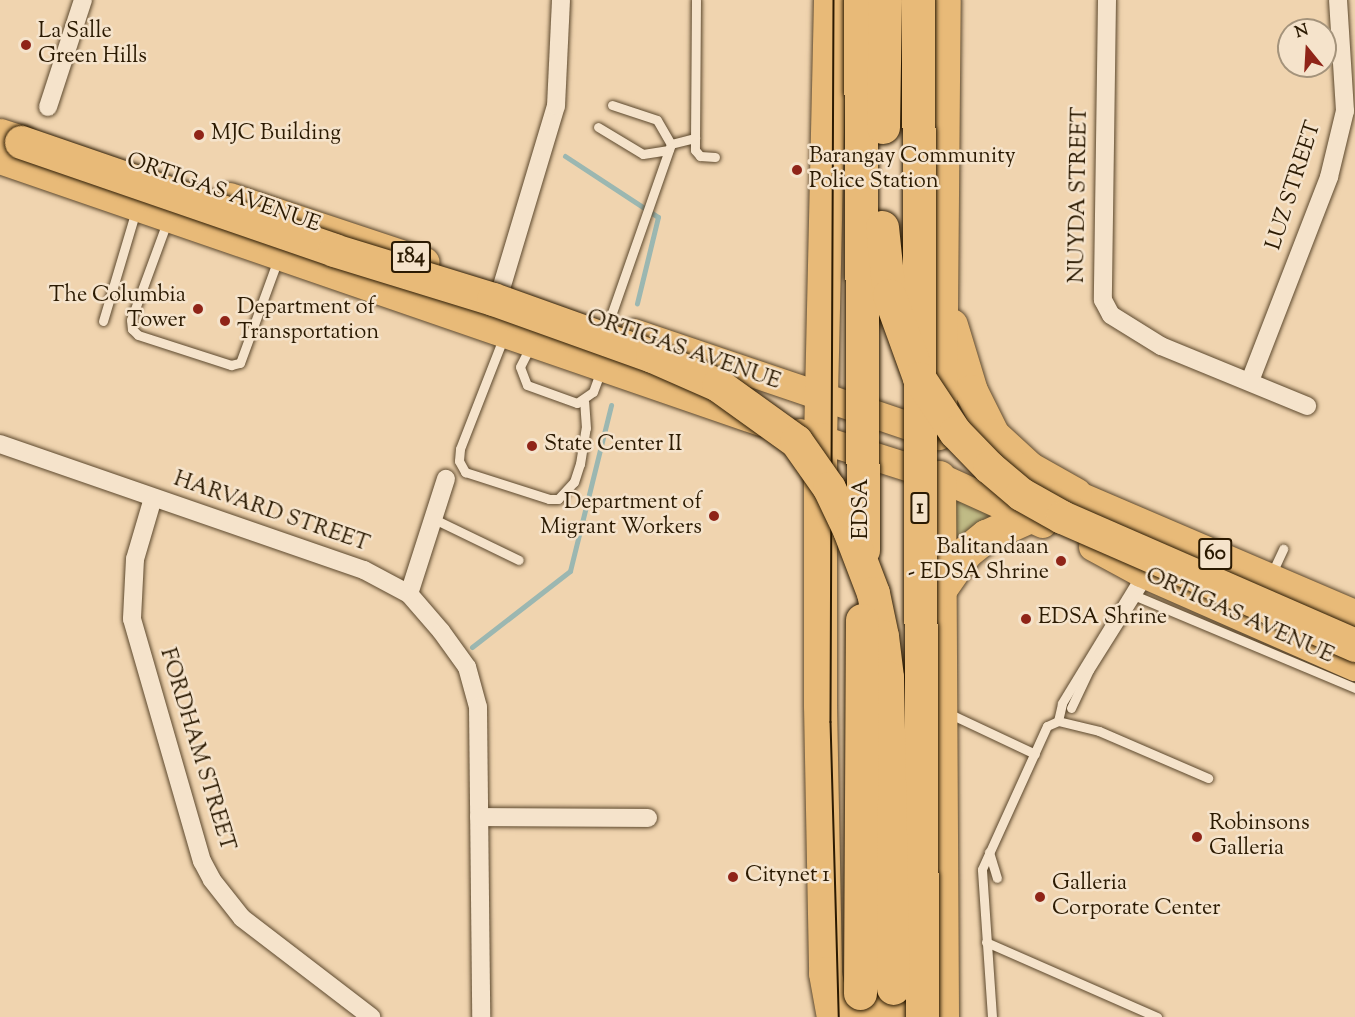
<!DOCTYPE html>
<html>
<head>
<meta charset="utf-8">
<style>
	body { margin:0 }
	#map { position:relative; width:1355px; height:1017px; overflow:hidden; background:#f0d4af; font-family:"Sorts Mill Goudy",serif }
	div>[style] { position:absolute }
	.green>* { inset:0; background:#c0bb86 }
	.stream>* { height:5px; margin:-2.5px; padding:0 2.5px; transform-origin:2.5px; border-radius:2.5px; background:#9bb7b1 }
	.roads { filter:drop-shadow(0 0 2px #5c482d) drop-shadow(0 0 2px #5c482d) }
	.lane>* { height:9px; margin:-4.5px; padding:0 4.5px; transform-origin:4.5px; border-radius:4.5px; background:#f5e3cb }
	.street>* { height:18px; margin:-9px; padding:0 9px; transform-origin:9px; border-radius:9px; background:#f5e3cb }
	.primary>* { height:28px; margin:-14px; padding:0 14px; transform-origin:14px; border-radius:14px; background:#e8ba78 }
	.highway>* { height:33px; margin:-16.5px; padding:0 16.5px; transform-origin:16.5px; border-radius:16.5px; background:#e8ba78 }
	.tram>* { height:1.5px; margin:-0.75px; padding:0 0.75px; transform-origin:0.75px; border-radius:0.75px; background:#2b1a02 }
	.bridges { filter:drop-shadow(0 0 2px #2b1a02) drop-shadow(0 0 2px #2b1a02) }
	.highway-bridge>* { height:33px; margin:-16.5px; padding:0 16.5px; transform-origin:16.5px; border-radius:16.5px; background:#e8ba78 }
	.dots>* { width:16px; height:16px; translate:-50% -50%; box-sizing:border-box; border:3px solid #f5e3cb; border-radius:50% }
	span { translate:-50% -50%; white-space:nowrap; text-align:center; line-height:1.15; -webkit-text-stroke:5px #f5e3cb; paint-order:stroke }
	.shield-label span { padding:2px 4px; background:#f5e3cb; border:2px solid; border-radius:4px; -webkit-text-stroke-width:0 }
	.shield-label { font-size:21px; color:#2b1a02; font-weight:700 }
	.poi-label { font-size:22px; color:#2b1a02 }
	.left { translate:0 -50%; text-align:left }
	.right { translate:-100% -50%; text-align:right }
	.street-label { font-size:22px; color:#2b1a02 }
	.north { position:absolute; left:1277px; top:18px; width:60px; height:60px; box-sizing:border-box; background:#f5e3cb; border:2px solid #a4937b; border-radius:50%; rotate:342deg; font-size:16px; font-weight:700; line-height:24px; text-align:center; color:#2b1a02 }
	.north::after { content:''; display:block; margin:auto; width:21px; height:27px; background:#8f2418; clip-path:polygon(50% 0,100% 100%,50% 72%,0 100%) }
</style>
</head>
<body>
<div id="map">
	<div class="green">
		<i style="clip-path:polygon(948px 497px,999px 515px,952px 551px)"></i>
	</div>
	<div class="stream">
		<i style="left:565px;top:156px;width:111px;rotate:33.3deg"></i>
		<i style="left:658px;top:217px;width:89px;rotate:103.7deg"></i>
		<i style="left:472px;top:647px;width:124px;rotate:-37.8deg"></i>
		<i style="left:570px;top:571px;width:171px;rotate:-76.1deg"></i>
	</div>
	<div class="roads">
		<div class="lane">
			<i style="left:696px;top:0;width:150px;rotate:90.4deg"></i>
			<i style="left:695px;top:150px;width:8px;rotate:50deg"></i>
			<i style="left:700px;top:156px;width:15px;rotate:4deg"></i>
			<i style="left:612px;top:105px;width:47px;rotate:18.4deg"></i>
			<i style="left:657px;top:120px;width:28px;rotate:60deg"></i>
			<i style="left:598px;top:127px;width:52px;rotate:31deg"></i>
			<i style="left:643px;top:154px;width:26px;rotate:-9deg"></i>
			<i style="left:167px;top:222px;width:104px;rotate:110.2deg"></i>
			<i style="left:131px;top:320px;width:9px;rotate:84deg"></i>
			<i style="left:132px;top:329px;width:8px;rotate:45deg"></i>
			<i style="left:138px;top:335px;width:98px;rotate:17.9deg"></i>
			<i style="left:231px;top:365px;width:9px;rotate:-13deg"></i>
			<i style="left:240px;top:363px;width:111px;rotate:-69.9deg"></i>
			<i style="left:103px;top:321px;width:116px;rotate:-73.4deg"></i>
			<i style="left:608px;top:324px;width:191px;rotate:-70.7deg"></i>
			<i style="left:671px;top:144px;width:25px;rotate:-14deg"></i>
			<i style="left:504px;top:336px;width:121px;rotate:111.3deg"></i>
			<i style="left:460px;top:449px;width:12px;rotate:95deg"></i>
			<i style="left:459px;top:461px;width:13px;rotate:61deg"></i>
			<i style="left:465px;top:472px;width:88px;rotate:17.8deg"></i>
			<i style="left:549px;top:499px;width:9px"></i>
			<i style="left:558px;top:499px;width:23px;rotate:-47deg"></i>
			<i style="left:574px;top:482px;width:19px;rotate:-72deg"></i>
			<i style="left:580px;top:464px;width:36px;rotate:-81deg"></i>
			<i style="left:586px;top:428px;width:26px;rotate:-94deg"></i>
			<i style="left:530px;top:347px;width:22px;rotate:117deg"></i>
			<i style="left:520px;top:367px;width:19px;rotate:69deg"></i>
			<i style="left:527px;top:385px;width:53px;rotate:19.8deg"></i>
			<i style="left:577px;top:403px;width:19px;rotate:-35deg"></i>
			<i style="left:593px;top:392px;width:23px;rotate:-70deg"></i>
			<i style="left:434px;top:519px;width:94px;rotate:25.8deg"></i>
			<i style="left:1271px;top:575px;width:29px;rotate:-65deg"></i>
			<i style="left:1136px;top:596px;width:238px;rotate:22.8deg"></i>
			<i style="left:1071px;top:708px;width:42px;rotate:-64.7deg"></i>
			<i style="left:1089px;top:670px;width:109px;rotate:-57.8deg"></i>
			<i style="left:948px;top:713px;width:96px;rotate:25.2deg"></i>
			<i style="left:1058px;top:721px;width:18px;rotate:-77deg"></i>
			<i style="left:1062px;top:703px;width:150px;rotate:-58.6deg"></i>
			<i style="left:989px;top:852px;width:27px;rotate:73deg"></i>
			<i style="left:986px;top:942px;width:187px;rotate:23.7deg"></i>
			<i style="left:992px;top:1017px;width:148px;rotate:-93.9deg"></i>
			<i style="left:982px;top:869px;width:157px;rotate:-65.6deg"></i>
			<i style="left:1047px;top:726px;width:12px;rotate:-24deg"></i>
			<i style="left:1058px;top:721px;width:42px;rotate:13.7deg"></i>
			<i style="left:1099px;top:731px;width:119px;rotate:23.3deg"></i>
		</div>
		<div class="street">
			<i style="left:1107px;top:0;width:300px;rotate:90.8deg"></i>
			<i style="left:1103px;top:300px;width:17px;rotate:62deg"></i>
			<i style="left:1111px;top:315px;width:59px;rotate:31.8deg"></i>
			<i style="left:1161px;top:346px;width:158px;rotate:22.3deg"></i>
			<i style="left:48px;top:107px;width:113px;rotate:-71.9deg"></i>
			<i style="left:501px;top:289px;width:191px;rotate:-73.3deg"></i>
			<i style="left:556px;top:106px;width:106px;rotate:-87.3deg"></i>
			<i style="left:1250px;top:381px;width:219px;rotate:-68.8deg"></i>
			<i style="left:1329px;top:177px;width:68px;rotate:-76.4deg"></i>
			<i style="left:1345px;top:111px;width:111px;rotate:-93.6deg"></i>
			<i style="left:0;top:444px;width:385px;rotate:19.1deg"></i>
			<i style="left:364px;top:570px;width:51px;rotate:28.1deg"></i>
			<i style="left:409px;top:594px;width:49px;rotate:49.1deg"></i>
			<i style="left:441px;top:631px;width:44px;rotate:54.2deg"></i>
			<i style="left:467px;top:667px;width:41px;rotate:74.6deg"></i>
			<i style="left:478px;top:707px;width:310px;rotate:89.4deg"></i>
			<i style="left:153px;top:498px;width:64px;rotate:106.4deg"></i>
			<i style="left:135px;top:559px;width:60px;rotate:92.9deg"></i>
			<i style="left:132px;top:619px;width:252px;rotate:73.9deg"></i>
			<i style="left:202px;top:861px;width:21px;rotate:62deg"></i>
			<i style="left:212px;top:880px;width:48px;rotate:51.7deg"></i>
			<i style="left:242px;top:918px;width:163px;rotate:37.5deg"></i>
			<i style="left:409px;top:594px;width:121px;rotate:-72.2deg"></i>
			<i style="left:479px;top:817px;width:169px;rotate:0.3deg"></i>
		</div>
		<div class="primary">
			<i style="left:0;top:160px;width:805px;rotate:19deg"></i>
			<i style="left:230px;top:197px;width:206px;rotate:18.4deg"></i>
			<i style="left:634px;top:333px;width:322px;rotate:18.7deg"></i>
			<i style="left:800px;top:433px;width:146px;rotate:17.6deg"></i>
			<i style="left:939px;top:477px;width:114px;rotate:24.3deg"></i>
			<i style="left:1054px;top:485px;width:327px;rotate:23.2deg"></i>
			<i style="left:1093px;top:547px;width:55px;rotate:28.4deg"></i>
			<i style="left:1141px;top:573px;width:234px;rotate:23.7deg"></i>
		</div>
		<div class="highway">
			<i style="left:830px;top:0;width:439px;rotate:91.3deg"></i>
			<i style="left:820px;top:439px;width:266px;rotate:90deg"></i>
			<i style="left:820px;top:705px;width:268px;rotate:88.9deg"></i>
			<i style="left:825px;top:973px;width:45px;rotate:79.7deg"></i>
			<i style="left:0;top:135px;width:22px;rotate:18deg"></i>
			<i style="left:951px;top:325px;width:69px;rotate:73.1deg"></i>
			<i style="left:971px;top:391px;width:49px;rotate:63.4deg"></i>
			<i style="left:993px;top:435px;width:49px;rotate:42.5deg"></i>
			<i style="left:1029px;top:468px;width:53px;rotate:29.5deg"></i>
			<i style="left:940px;top:425px;width:425px;rotate:-89.5deg"></i>
			<i style="left:939px;top:477px;width:540px;rotate:89.68deg"></i>
			<i style="left:938px;top:592px;width:49px;rotate:-55deg"></i>
			<i style="left:966px;top:552px;width:26px;rotate:-39deg"></i>
			<i style="left:986px;top:536px;width:46px;rotate:-24.3deg"></i>
			<i style="left:893px;top:988px;width:29px;rotate:90deg"></i>
			<i style="left:860px;top:993px;width:24px;rotate:88deg"></i>
		</div>
	</div>
	<div class="tram">
		<i style="left:834px;top:0;width:722px;rotate:90.24deg"></i>
		<i style="left:831px;top:722px;width:295px;rotate:88.4deg"></i>
	</div>
	<div class="bridges">
		<div class="highway-bridge">
			<i style="left:860px;top:0;width:550px;rotate:89.69deg"></i>
			<i style="left:918px;top:0;width:1017px;rotate:89.77deg"></i>
			<i style="left:883px;top:127px;width:127px;rotate:-89.1deg"></i>
			<i style="left:21px;top:142px;width:331px;rotate:19deg"></i>
			<i style="left:334px;top:250px;width:166px;rotate:17.1deg"></i>
			<i style="left:493px;top:299px;width:169px;rotate:19.7deg"></i>
			<i style="left:652px;top:356px;width:72px;rotate:23.7deg"></i>
			<i style="left:718px;top:385px;width:96px;rotate:35.7deg"></i>
			<i style="left:796px;top:441px;width:57px;rotate:54.9deg"></i>
			<i style="left:829px;top:488px;width:47px;rotate:64.5deg"></i>
			<i style="left:849px;top:530px;width:67px;rotate:69.1deg"></i>
			<i style="left:873px;top:593px;width:44px;rotate:78.2deg"></i>
			<i style="left:882px;top:636px;width:41px;rotate:83deg"></i>
			<i style="left:887px;top:677px;width:311px;rotate:88.9deg"></i>
			<i style="left:882px;top:227px;width:68px;rotate:84.1deg"></i>
			<i style="left:889px;top:295px;width:88px;rotate:70.1deg"></i>
			<i style="left:919px;top:378px;width:65px;rotate:56.3deg"></i>
			<i style="left:955px;top:432px;width:49px;rotate:45.8deg"></i>
			<i style="left:989px;top:467px;width:42px;rotate:40.2deg"></i>
			<i style="left:1021px;top:494px;width:47px;rotate:29.3deg"></i>
			<i style="left:1062px;top:517px;width:320px;rotate:23.6deg"></i>
			<i style="left:860px;top:993px;width:373px;rotate:-89.7deg"></i>
		</div>
	</div>
	<div class="dots">
		<i style="left:26px;top:45px;background:#8f2418"></i>
		<i style="left:199px;top:135px;background:#8f2418"></i>
		<i style="left:797px;top:170px;background:#8f2418"></i>
		<i style="left:198px;top:309px;background:#8f2418"></i>
		<i style="left:225px;top:321px;background:#8f2418"></i>
		<i style="left:532px;top:446px;background:#8f2418"></i>
		<i style="left:714px;top:516px;background:#8f2418"></i>
		<i style="left:1061px;top:561px;background:#8f2418"></i>
		<i style="left:1026px;top:619px;background:#8f2418"></i>
		<i style="left:1197px;top:837px;background:#8f2418"></i>
		<i style="left:733px;top:877px;background:#8f2418"></i>
		<i style="left:1040px;top:897px;background:#8f2418"></i>
	</div>
	<div class="shield-label">
		<span style="left:411px;top:257px">184</span>
		<span style="left:920px;top:508px">1</span>
		<span style="left:1215px;top:554px">60</span>
	</div>
	<div class="poi-label">
		<span class="left" style="left:38px;top:45px">La Salle<br>Green Hills</span>
		<span class="left" style="left:211px;top:135px">MJC Building</span>
		<span class="left" style="left:809px;top:170px">Barangay Community<br>Police Station</span>
		<span class="right" style="left:186px;top:309px">The Columbia<br>Tower</span>
		<span class="left" style="left:237px;top:321px">Department of<br>Transportation</span>
		<span class="left" style="left:544px;top:446px">State Center II</span>
		<span class="right" style="left:702px;top:516px">Department of<br>Migrant Workers</span>
		<span class="right" style="left:1049px;top:561px">Balitandaan<br>- EDSA Shrine</span>
		<span class="left" style="left:1038px;top:619px">EDSA Shrine</span>
		<span class="left" style="left:1209px;top:837px">Robinsons<br>Galleria</span>
		<span class="left" style="left:745px;top:877px">Citynet 1</span>
		<span class="left" style="left:1052px;top:897px">Galleria<br>Corporate Center</span>
	</div>
	<div class="street-label">
		<span style="left:1295px;top:186px;rotate:-72deg">LUZ STREET</span>
		<span style="left:223px;top:194px;rotate:19deg">ORTIGAS AVENUE</span>
		<span style="left:1080px;top:195px;rotate:-89deg">NUYDA STREET</span>
		<span style="left:683px;top:351px;rotate:19deg">ORTIGAS AVENUE</span>
		<span style="left:863px;top:509px;rotate:-90deg">EDSA</span>
		<span style="left:271px;top:513px;rotate:19deg">HARVARD STREET</span>
		<span style="left:1239px;top:617px;rotate:24deg">ORTIGAS AVENUE</span>
		<span style="left:196px;top:750px;rotate:73deg">FORDHAM STREET</span>
	</div>
	<div class="north">N</div>
</div>
</body>
</html>
